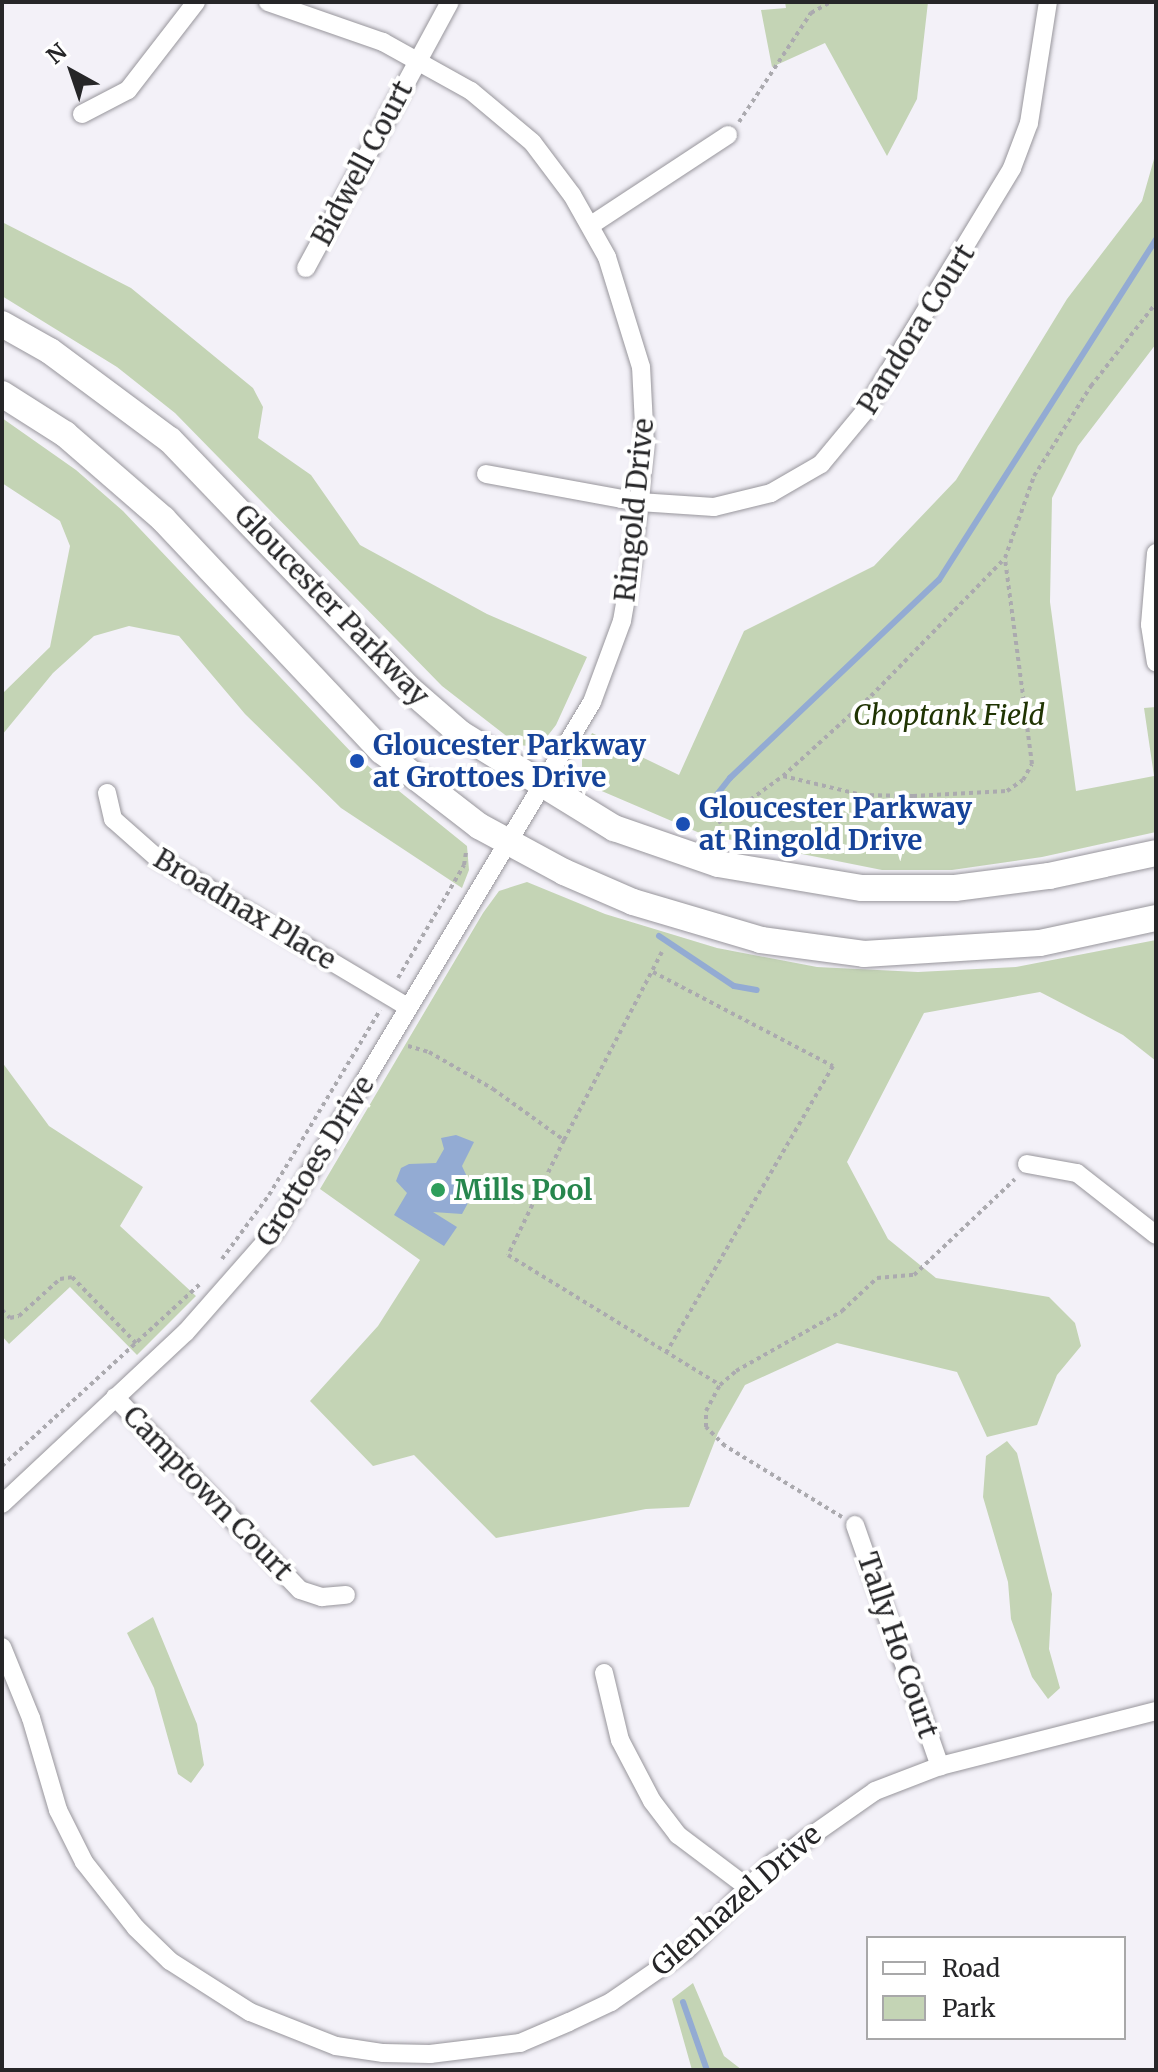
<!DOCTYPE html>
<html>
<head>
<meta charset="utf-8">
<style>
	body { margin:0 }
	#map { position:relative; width:1158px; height:2072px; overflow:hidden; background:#f3f1f8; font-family:Merriweather,serif }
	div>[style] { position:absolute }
	.green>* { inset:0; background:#c4d4b5 }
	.water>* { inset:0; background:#93abd3 }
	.stream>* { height:6px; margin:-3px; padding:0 3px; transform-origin:3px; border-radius:3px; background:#93abd3 }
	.path>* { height:4px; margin-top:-2px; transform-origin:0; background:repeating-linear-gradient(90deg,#abaaaf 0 4px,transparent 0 8px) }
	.roads { filter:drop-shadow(0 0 2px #98969c) drop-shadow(0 0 2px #98969c) }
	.minor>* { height:18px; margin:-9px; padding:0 9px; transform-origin:9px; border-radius:9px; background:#fff }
	.secondary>* { height:26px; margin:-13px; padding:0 13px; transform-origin:13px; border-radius:13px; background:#fff }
	.dots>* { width:22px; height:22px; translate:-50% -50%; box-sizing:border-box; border:4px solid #fff; border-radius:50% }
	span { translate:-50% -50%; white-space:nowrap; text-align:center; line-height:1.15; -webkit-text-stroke:8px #fff; paint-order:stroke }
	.street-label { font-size:28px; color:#262628 }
	.park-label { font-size:28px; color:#203403; font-style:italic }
	.transit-label { font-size:28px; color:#164399; font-weight:700 }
	.left { translate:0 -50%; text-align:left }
	.leisure-label { font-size:28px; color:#27864d; font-weight:700 }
	.frame { position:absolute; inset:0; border:4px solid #262628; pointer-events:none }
	.legend { position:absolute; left:866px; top:1936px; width:260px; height:104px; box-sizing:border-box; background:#fff; border:2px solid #a8a8a9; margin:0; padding:10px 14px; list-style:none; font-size:24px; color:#262628 }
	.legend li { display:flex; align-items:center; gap:16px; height:40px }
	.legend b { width:40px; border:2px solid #a8a8a9 }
	.north { position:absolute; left:32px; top:32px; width:80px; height:80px; -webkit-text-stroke:6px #fff; paint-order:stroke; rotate:320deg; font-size:22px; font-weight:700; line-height:32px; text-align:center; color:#262628 }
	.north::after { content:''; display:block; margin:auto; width:28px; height:36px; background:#262628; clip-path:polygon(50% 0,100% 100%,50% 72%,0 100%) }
</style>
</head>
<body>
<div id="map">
	<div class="green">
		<i style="clip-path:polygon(785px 2px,928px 2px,917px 99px,887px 156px,825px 43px,772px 67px,761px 10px,786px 8px)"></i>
		<i style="clip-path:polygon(1156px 152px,1156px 344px,1078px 446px,1052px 498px,1050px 602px,1076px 791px,1154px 776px,1144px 708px,1156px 707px,1156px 832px,1042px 857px,952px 870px,882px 870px,702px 834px,590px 786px,582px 772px,582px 755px,592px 733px,679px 775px,744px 631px,874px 566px,956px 480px,1067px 299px,1142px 201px)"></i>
		<i style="clip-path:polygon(2px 222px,131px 288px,253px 388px,263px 407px,258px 438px,311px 475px,360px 545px,487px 614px,587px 657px,556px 725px,539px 747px,518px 745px,442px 686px,175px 413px,117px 367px,2px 296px)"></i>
		<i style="clip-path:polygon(2px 418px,76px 470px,123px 511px,352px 753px,467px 846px,469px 870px,462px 888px,341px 808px,245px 714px,179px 636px,129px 626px,94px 636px,53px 673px,2px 735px,2px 694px,50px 647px,70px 546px,60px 521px,2px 483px)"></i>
		<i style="clip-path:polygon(527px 882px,605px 914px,717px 948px,817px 967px,918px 972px,1016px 967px,1156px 940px,1156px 1061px,1123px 1035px,1040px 992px,924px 1013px,847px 1162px,888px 1239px,936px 1278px,1049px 1297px,1075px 1323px,1081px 1346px,1057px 1375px,1037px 1425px,987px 1437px,957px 1372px,837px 1343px,745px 1385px,718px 1433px,689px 1507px,646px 1509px,496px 1538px,414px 1455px,373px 1466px,310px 1401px,378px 1326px,420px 1260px,320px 1189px,483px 913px,499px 891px)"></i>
		<i style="clip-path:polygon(2px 1062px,49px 1126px,143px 1187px,120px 1226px,196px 1296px,137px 1355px,70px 1287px,9px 1344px,2px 1336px)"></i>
		<i style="clip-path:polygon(1007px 1441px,1017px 1453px,1052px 1594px,1049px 1649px,1060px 1688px,1048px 1699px,1032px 1677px,1011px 1619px,1008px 1582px,983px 1497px,986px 1456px)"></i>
		<i style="clip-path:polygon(153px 1617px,197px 1724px,204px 1765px,191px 1783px,178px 1774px,154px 1688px,127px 1633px)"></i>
		<i style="clip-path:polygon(693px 1983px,724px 2056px,742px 2070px,692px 2070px,672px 1999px)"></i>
	</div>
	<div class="water">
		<i style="clip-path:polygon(456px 1135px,474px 1142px,462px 1166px,474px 1192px,462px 1214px,433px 1212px,457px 1227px,444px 1246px,394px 1215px,407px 1193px,396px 1181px,401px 1168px,409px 1164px,436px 1163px,444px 1149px,441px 1138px)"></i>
	</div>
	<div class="stream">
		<i style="left:704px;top:811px;width:42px;rotate:-51.8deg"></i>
		<i style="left:730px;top:778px;width:288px;rotate:-43.5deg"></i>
		<i style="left:939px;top:580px;width:404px;rotate:-57.5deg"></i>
		<i style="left:659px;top:936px;width:90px;rotate:33.7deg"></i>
		<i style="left:734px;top:986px;width:23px;rotate:10deg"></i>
		<i style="left:683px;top:2002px;width:72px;rotate:70.6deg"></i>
	</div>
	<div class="path">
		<i style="left:739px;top:122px;width:131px;rotate:-56.6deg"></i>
		<i style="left:811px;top:13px;width:23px;rotate:-29deg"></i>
		<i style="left:783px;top:776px;width:81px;rotate:13.5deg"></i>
		<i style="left:862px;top:795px;width:51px;rotate:1.1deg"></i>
		<i style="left:913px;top:796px;width:94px;rotate:-3deg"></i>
		<i style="left:1007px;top:791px;width:19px;rotate:-35deg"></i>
		<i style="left:1023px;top:780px;width:18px;rotate:-61deg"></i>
		<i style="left:1032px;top:764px;width:206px;rotate:-97.5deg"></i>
		<i style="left:718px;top:823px;width:80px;rotate:-35.9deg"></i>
		<i style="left:783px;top:776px;width:119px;rotate:-42.3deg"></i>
		<i style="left:871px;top:696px;width:192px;rotate:-45.8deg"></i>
		<i style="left:1005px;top:558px;width:87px;rotate:-70.5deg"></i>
		<i style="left:1034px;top:476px;width:107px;rotate:-57.7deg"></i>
		<i style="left:1091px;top:386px;width:105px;rotate:-51.9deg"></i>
		<i style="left:653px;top:972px;width:203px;rotate:27.6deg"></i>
		<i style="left:833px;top:1066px;width:330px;rotate:120.2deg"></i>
		<i style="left:398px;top:978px;width:131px;rotate:-59.7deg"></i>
		<i style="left:464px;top:865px;width:13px;rotate:-81deg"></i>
		<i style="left:408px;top:1046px;width:22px;rotate:16deg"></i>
		<i style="left:429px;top:1052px;width:74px;rotate:30deg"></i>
		<i style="left:493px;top:1089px;width:87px;rotate:35.7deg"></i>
		<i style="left:564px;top:1140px;width:128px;rotate:116deg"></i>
		<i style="left:508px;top:1255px;width:249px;rotate:31.5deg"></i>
		<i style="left:564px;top:1140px;width:212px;rotate:-62.5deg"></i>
		<i style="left:222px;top:1259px;width:79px;rotate:-53.7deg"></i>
		<i style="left:269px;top:1195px;width:216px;rotate:-59deg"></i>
		<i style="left:2px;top:1310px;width:11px;rotate:45deg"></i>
		<i style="left:10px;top:1318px;width:9px;rotate:-13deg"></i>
		<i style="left:19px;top:1316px;width:55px;rotate:-42.1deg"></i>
		<i style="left:60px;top:1279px;width:12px;rotate:-9deg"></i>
		<i style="left:72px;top:1277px;width:92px;rotate:45.9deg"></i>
		<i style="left:2px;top:1466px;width:269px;rotate:-42.6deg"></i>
		<i style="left:842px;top:1517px;width:137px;rotate:-148.7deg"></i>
		<i style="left:725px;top:1446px;width:27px;rotate:-135deg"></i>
		<i style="left:706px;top:1427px;width:16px;rotate:-90deg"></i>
		<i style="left:706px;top:1411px;width:30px;rotate:-62deg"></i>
		<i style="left:720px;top:1385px;width:21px;rotate:-41deg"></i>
		<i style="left:736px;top:1371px;width:122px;rotate:-29.5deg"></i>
		<i style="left:842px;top:1311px;width:48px;rotate:-43.3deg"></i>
		<i style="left:877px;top:1278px;width:37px;rotate:-5deg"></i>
		<i style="left:914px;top:1275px;width:139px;rotate:-43.5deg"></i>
	</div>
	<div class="roads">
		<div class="minor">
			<i style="left:82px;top:114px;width:52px;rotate:-27.6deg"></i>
			<i style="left:128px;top:90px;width:111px;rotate:-52.3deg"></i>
			<i style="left:591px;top:225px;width:164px;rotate:-33.3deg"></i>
			<i style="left:306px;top:268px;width:302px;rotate:-61.6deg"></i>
			<i style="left:486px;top:474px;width:156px;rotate:10.4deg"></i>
			<i style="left:639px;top:502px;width:75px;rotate:3.8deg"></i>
			<i style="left:714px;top:507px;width:59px;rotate:-13.8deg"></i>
			<i style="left:771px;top:493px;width:58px;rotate:-30.1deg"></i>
			<i style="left:821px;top:464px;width:69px;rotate:-50.3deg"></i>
			<i style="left:865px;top:411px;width:284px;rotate:-58.8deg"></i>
			<i style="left:1012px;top:168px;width:48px;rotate:-69.3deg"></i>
			<i style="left:1029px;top:123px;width:122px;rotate:-81.1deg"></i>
			<i style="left:1156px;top:553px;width:72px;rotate:94.8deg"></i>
			<i style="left:1150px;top:625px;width:38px;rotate:81deg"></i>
			<i style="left:107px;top:793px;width:27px;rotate:77deg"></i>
			<i style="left:113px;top:819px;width:57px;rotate:41.5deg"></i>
			<i style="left:156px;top:857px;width:293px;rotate:30.8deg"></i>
			<i style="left:1027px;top:1164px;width:51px;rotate:10.2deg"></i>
			<i style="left:1077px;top:1173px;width:100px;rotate:38.1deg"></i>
			<i style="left:115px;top:1397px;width:267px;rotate:46.2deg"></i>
			<i style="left:300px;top:1590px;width:23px;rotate:18deg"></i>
			<i style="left:322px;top:1597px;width:24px;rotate:-5deg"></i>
			<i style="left:2px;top:1504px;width:252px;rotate:-43.1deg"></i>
			<i style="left:186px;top:1332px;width:133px;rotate:-48.7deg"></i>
			<i style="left:274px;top:1232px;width:618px;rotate:-59.04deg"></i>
			<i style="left:592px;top:702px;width:86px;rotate:-69.7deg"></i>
			<i style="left:622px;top:621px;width:59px;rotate:-80.2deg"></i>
			<i style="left:632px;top:563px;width:119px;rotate:-83.7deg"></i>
			<i style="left:645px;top:445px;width:78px;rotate:-92.9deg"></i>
			<i style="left:641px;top:367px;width:115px;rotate:-107.2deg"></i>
			<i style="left:607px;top:257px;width:71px;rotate:-119.4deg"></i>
			<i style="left:572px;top:195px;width:66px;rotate:-127deg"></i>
			<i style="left:532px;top:142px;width:80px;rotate:-140.1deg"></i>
			<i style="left:471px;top:91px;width:101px;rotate:-150.9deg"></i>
			<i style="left:383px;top:42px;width:122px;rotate:-160.8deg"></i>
			<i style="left:855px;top:1525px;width:256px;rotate:70.6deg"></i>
			<i style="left:2px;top:1647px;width:77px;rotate:67.8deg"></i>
			<i style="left:31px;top:1718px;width:96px;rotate:73.6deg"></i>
			<i style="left:58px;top:1810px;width:58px;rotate:63.4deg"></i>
			<i style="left:84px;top:1862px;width:84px;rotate:51.8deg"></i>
			<i style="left:136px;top:1928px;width:47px;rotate:44.1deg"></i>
			<i style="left:170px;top:1961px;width:95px;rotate:32.5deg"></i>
			<i style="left:250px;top:2012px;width:92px;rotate:21.6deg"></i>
			<i style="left:336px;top:2046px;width:48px;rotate:8.5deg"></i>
			<i style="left:383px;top:2053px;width:47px;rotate:1.2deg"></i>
			<i style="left:430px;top:2054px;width:91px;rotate:-7deg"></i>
			<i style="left:520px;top:2043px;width:53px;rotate:-23.2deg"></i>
			<i style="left:569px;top:2022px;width:47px;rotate:-25.5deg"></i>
			<i style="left:611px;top:2002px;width:91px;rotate:-34.7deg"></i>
			<i style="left:686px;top:1950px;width:124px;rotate:-45deg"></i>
			<i style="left:774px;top:1862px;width:123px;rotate:-35.1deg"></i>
			<i style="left:875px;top:1791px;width:70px;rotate:-21deg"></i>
			<i style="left:940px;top:1766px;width:223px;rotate:-14.3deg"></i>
			<i style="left:604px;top:1673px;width:69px;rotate:76.6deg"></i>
			<i style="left:620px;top:1740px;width:69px;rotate:62.3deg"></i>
			<i style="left:652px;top:1801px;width:43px;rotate:52.6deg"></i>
			<i style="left:678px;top:1835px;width:86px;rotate:37deg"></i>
		</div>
		<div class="secondary">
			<i style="left:2px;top:324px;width:55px;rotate:29.4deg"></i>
			<i style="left:50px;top:351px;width:149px;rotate:36.6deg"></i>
			<i style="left:170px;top:440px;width:342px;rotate:46.2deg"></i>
			<i style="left:407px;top:687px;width:72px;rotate:41deg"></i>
			<i style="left:461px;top:734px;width:180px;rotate:31.6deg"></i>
			<i style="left:614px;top:828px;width:110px;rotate:19.1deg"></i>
			<i style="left:718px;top:864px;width:146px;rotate:9.5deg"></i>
			<i style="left:862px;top:888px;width:93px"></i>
			<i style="left:955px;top:888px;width:95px;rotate:-7.3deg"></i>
			<i style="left:1049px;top:876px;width:109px;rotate:-12.1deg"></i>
			<i style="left:2px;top:394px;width:75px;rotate:32.4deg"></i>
			<i style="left:65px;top:434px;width:130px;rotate:40.9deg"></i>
			<i style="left:163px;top:519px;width:319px;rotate:46.7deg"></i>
			<i style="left:382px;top:751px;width:123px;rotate:37.7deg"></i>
			<i style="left:479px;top:826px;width:97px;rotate:28.4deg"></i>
			<i style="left:564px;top:872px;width:75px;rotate:23.5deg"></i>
			<i style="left:633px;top:902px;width:134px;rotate:16.5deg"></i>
			<i style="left:761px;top:940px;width:104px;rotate:7.7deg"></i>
			<i style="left:864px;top:954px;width:176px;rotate:-3.6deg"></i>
			<i style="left:1040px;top:943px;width:119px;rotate:-12.2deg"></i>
		</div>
	</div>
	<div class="dots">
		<i style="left:357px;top:761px;background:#1a4fb4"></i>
		<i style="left:683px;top:824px;background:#1a4fb4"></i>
		<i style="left:438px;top:1190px;background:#2e9e5b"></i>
	</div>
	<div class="street-label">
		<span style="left:362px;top:163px;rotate:-62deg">Bidwell Court</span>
		<span style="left:916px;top:329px;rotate:-58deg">Pandora Court</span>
		<span style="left:634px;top:510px;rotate:-84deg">Ringold Drive</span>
		<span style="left:332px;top:605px;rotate:46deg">Gloucester Parkway</span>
		<span style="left:245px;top:909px;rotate:31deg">Broadnax Place</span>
		<span style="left:315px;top:1161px;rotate:-58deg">Grottoes Drive</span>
		<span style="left:208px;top:1493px;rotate:46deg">Camptown Court</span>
		<span style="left:898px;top:1645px;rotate:71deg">Tally Ho Court</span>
		<span style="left:736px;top:1900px;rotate:-41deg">Glenhazel Drive</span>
	</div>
	<div class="park-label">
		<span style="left:949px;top:715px">Choptank Field</span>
	</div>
	<div class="transit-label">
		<span class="left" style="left:373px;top:761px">Gloucester Parkway<br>at Grottoes Drive</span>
		<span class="left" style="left:699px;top:824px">Gloucester Parkway<br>at Ringold Drive</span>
	</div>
	<div class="leisure-label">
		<span class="left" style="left:454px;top:1190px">Mills Pool</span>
	</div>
	<div class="frame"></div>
	<ul class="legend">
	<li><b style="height:10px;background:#fff"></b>Road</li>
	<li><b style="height:22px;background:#c4d4b5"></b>Park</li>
	</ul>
	<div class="north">N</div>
</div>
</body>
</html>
